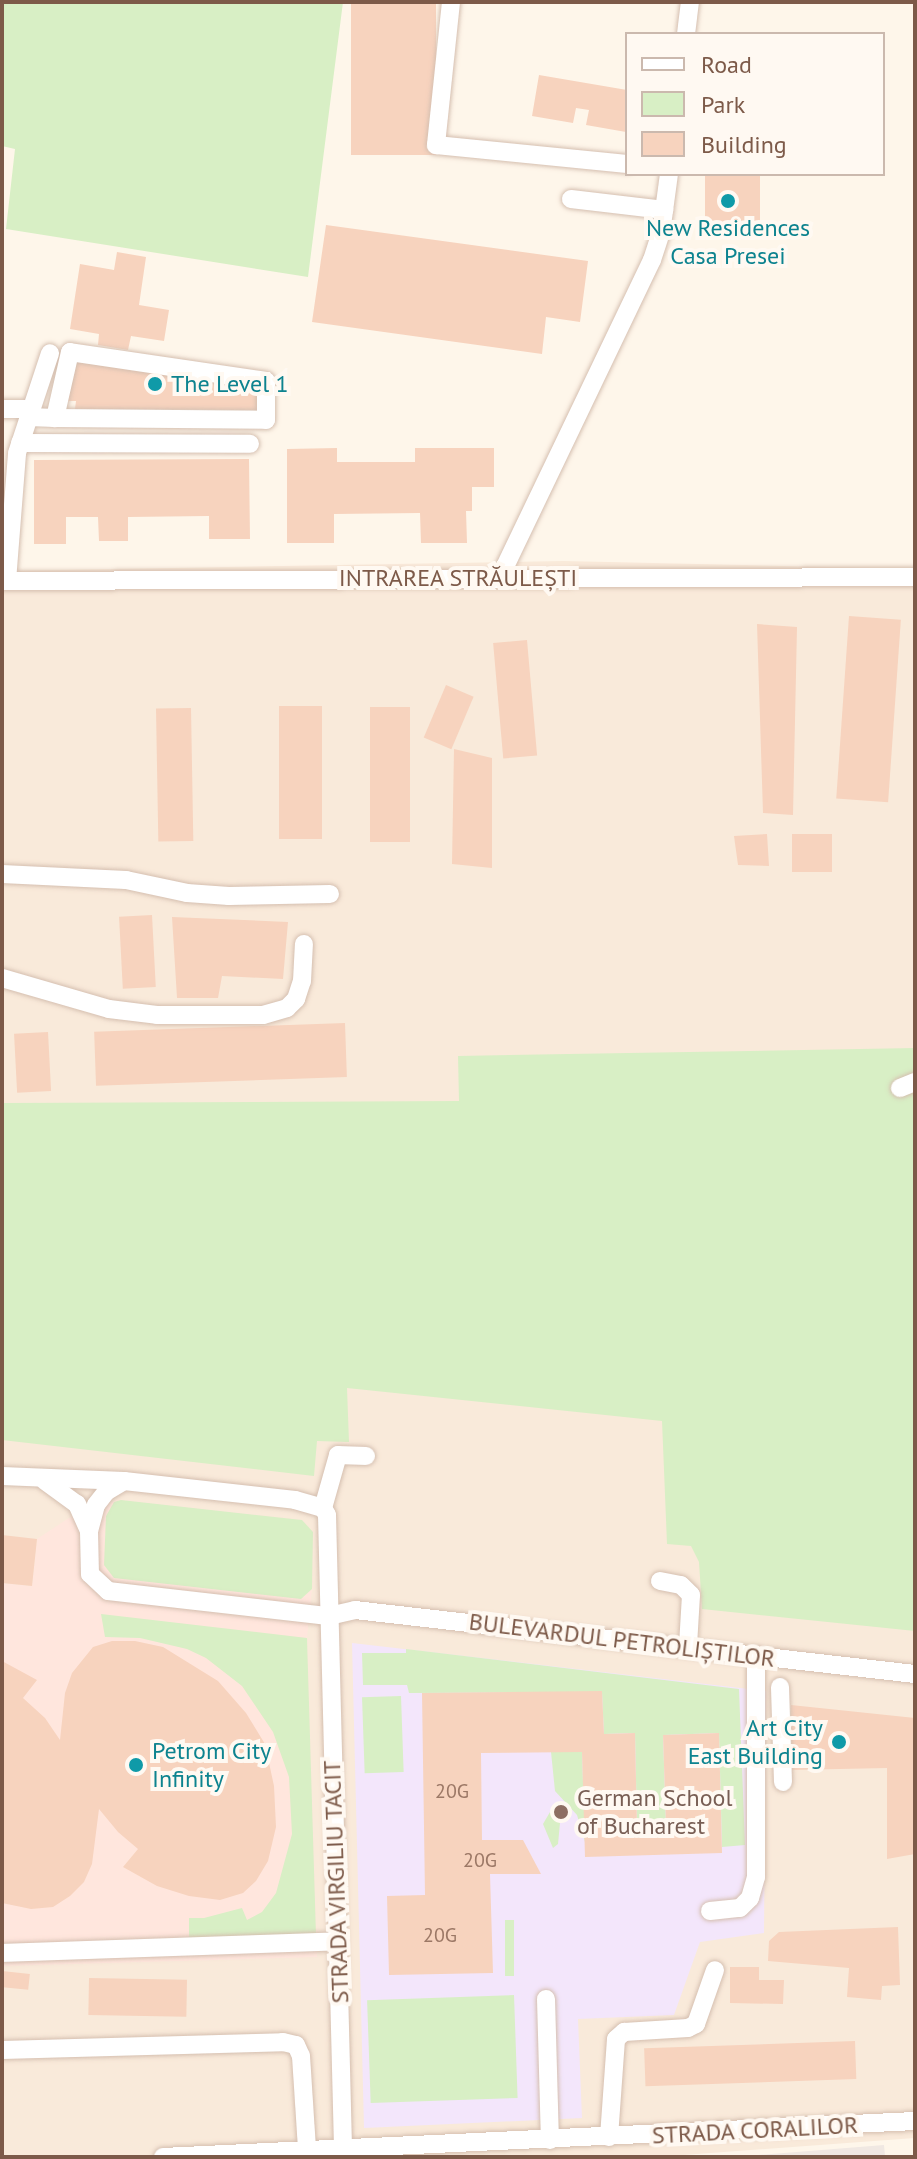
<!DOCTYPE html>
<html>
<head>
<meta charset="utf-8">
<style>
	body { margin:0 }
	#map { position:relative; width:917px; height:2159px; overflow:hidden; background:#fef6ea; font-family:"PT Sans",sans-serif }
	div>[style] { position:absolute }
	.residential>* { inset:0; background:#f9eada }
	.commercial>* { inset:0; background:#ffe6dd }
	.industrial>* { inset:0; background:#f0e8e2 }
	.education>* { inset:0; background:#f3e6fb }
	.green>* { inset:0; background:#d8efc5; transform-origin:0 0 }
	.building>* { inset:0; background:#f7d3be; transform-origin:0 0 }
	.roads { filter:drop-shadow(0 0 2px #d5bfb0) drop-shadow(0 0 2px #d5bfb0) }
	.minor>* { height:18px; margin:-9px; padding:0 9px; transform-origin:9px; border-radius:9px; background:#fff }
	.dots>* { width:22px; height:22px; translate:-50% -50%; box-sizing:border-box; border:4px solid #fff9f2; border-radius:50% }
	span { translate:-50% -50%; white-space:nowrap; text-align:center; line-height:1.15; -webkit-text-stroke:8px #fff9f2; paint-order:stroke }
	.number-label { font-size:20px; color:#9c7866 }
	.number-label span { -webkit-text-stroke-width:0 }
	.culture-label { font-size:24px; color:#0d838f }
	.left { translate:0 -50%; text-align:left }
	.right { translate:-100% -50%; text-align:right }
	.street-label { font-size:24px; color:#7d5a49 }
	.education-label { font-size:24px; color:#785e54 }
	.frame { position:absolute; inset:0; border:4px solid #7d5a49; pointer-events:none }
	.legend { position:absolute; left:625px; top:32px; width:260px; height:144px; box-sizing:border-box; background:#fff9f2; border:2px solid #cbb9ae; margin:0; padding:10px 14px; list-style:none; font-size:24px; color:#7d5a49 }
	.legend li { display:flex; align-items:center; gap:16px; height:40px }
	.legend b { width:40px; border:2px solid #cbb9ae }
</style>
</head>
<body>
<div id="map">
	<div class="residential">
		<i style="clip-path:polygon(564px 561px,915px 569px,915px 2138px,657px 2157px,2px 2157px,2px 571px)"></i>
	</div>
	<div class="commercial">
		<i style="clip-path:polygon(121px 1500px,302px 1520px,313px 1532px,312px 1589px,307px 1638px,317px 1957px,2px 1966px,2px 1583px,32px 1586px,37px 1539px,84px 1508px)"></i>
	</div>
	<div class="industrial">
		<i style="clip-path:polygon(884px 2145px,885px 2156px,876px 2157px,734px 2157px)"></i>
	</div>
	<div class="education">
		<i style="clip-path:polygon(352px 1643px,766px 1691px,764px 1933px,700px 1942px,674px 2015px,578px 2019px,582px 2118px,364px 2128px)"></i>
	</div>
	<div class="green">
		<i style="clip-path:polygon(2px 2px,343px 2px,308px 277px,6px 229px,15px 149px,2px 146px)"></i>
		<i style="clip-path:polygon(915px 1048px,915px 1631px,702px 1609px,699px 1562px,691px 1546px,667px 1544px,662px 1421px,347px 1388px,349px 1442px,317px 1441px,314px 1476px,2px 1440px,2px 1103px,459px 1101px,458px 1056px)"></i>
		<i style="clip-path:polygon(121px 1500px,302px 1520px,313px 1532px,312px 1589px,301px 1599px,114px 1578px,104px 1565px,106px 1516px,114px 1502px)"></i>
		<i style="clip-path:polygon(101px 1614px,307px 1638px,316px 1934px,189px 1939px,189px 1918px,204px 1918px,242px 1908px,247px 1920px,262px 1912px,276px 1893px,292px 1834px,289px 1777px,273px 1732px,242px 1686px,206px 1658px,187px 1649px,140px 1638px,105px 1637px)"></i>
		<i style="clip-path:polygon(406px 1649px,739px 1689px,745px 1845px,722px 1847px,719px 1733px,663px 1735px,666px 1825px,637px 1826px,635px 1733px,604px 1734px,602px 1692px,409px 1693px,407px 1685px,363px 1685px,362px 1653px,406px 1653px)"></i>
		<i style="left:401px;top:1696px;width:76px;height:39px;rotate:88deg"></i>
		<i style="clip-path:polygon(551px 1752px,582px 1752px,585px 1842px,577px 1815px,555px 1791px)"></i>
		<i style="clip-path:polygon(550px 1812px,560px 1823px,558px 1844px,553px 1848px,543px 1824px)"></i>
		<i style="left:505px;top:1920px;width:9px;height:56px"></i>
		<i style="left:514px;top:1995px;width:103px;height:147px;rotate:88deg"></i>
	</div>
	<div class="building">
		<i style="left:351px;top:2px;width:85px;height:153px"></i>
		<i style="clip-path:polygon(539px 75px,627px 90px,626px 132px,586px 125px,589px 110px,576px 108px,573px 123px,532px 116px)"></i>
		<i style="left:705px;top:174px;width:55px;height:54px"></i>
		<i style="clip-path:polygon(326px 225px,588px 261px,580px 322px,546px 317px,542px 354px,312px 322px)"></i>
		<i style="clip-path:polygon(117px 252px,146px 257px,139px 305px,169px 310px,164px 341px,131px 336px,128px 350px,98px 345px,99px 334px,70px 329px,80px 264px,114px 270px)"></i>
		<i style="clip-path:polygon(76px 356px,239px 381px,239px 387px,258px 389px,259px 410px,75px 409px,76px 401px,66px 401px)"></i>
		<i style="clip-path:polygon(337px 448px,337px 462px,415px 462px,415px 448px,494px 448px,494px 487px,472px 487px,472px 511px,466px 511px,467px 543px,421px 543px,420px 513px,334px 514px,334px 543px,287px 543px,287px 449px)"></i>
		<i style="clip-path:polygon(249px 459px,250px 539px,209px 539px,209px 516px,128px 517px,128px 541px,99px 541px,98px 517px,66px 517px,66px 544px,34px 544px,34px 460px)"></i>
		<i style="left:849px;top:616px;width:52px;height:183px;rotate:4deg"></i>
		<i style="clip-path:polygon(757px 624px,797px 627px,793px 815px,763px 813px)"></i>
		<i style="left:527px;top:640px;width:116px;height:34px;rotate:85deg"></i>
		<i style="left:446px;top:685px;width:30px;height:57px;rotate:23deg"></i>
		<i style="left:279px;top:706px;width:43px;height:133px"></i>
		<i style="left:370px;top:707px;width:40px;height:135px"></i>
		<i style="left:191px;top:708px;width:133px;height:35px;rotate:89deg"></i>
		<i style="clip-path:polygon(454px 749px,492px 758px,492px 868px,452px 864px)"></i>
		<i style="clip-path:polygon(767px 834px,769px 866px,738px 865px,734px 836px)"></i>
		<i style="left:832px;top:834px;width:38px;height:40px;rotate:90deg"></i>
		<i style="left:152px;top:915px;width:72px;height:33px;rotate:87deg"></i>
		<i style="clip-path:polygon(172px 917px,288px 922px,283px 979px,222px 976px,218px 998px,177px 998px)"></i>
		<i style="left:345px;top:1023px;width:54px;height:251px;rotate:88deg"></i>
		<i style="left:48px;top:1032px;width:59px;height:34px;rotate:87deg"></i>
		<i style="clip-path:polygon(2px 1535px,37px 1539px,32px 1586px,2px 1583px)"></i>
		<i style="clip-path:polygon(112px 1641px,135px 1641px,163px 1647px,218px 1681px,246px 1713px,265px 1744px,274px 1786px,276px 1827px,268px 1861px,256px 1881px,243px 1893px,220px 1900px,189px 1896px,157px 1886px,123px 1867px,138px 1849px,118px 1832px,99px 1809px,92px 1864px,84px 1882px,70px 1896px,53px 1907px,31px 1909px,2px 1903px,2px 1661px,37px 1680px,23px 1698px,45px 1718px,60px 1740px,65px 1693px,72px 1673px,93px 1647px)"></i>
		<i style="clip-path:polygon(602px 1691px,604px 1734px,635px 1733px,637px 1826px,666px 1825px,663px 1735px,719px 1733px,722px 1853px,585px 1857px,582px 1752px,481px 1753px,482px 1840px,523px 1840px,541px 1874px,490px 1874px,493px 1973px,389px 1975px,387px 1896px,425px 1895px,422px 1693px)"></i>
		<i style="clip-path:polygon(791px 1705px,915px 1718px,915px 1854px,887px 1859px,887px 1768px,792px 1770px)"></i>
		<i style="clip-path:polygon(898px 1927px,900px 1985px,882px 1986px,881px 2000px,847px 1997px,849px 1968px,768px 1961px,769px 1941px,779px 1932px)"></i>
		<i style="clip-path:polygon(730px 1967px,759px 1967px,759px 1980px,784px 1980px,783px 2004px,730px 2003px)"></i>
		<i style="left:2px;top:1971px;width:28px;height:16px;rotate:6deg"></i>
		<i style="left:89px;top:1978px;width:98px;height:37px;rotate:1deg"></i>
		<i style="left:855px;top:2041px;width:38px;height:211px;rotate:88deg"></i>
	</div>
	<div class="roads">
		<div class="minor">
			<i style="left:451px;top:2px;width:144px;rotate:96deg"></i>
			<i style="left:436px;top:145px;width:192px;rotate:5.7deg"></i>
			<i style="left:686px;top:34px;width:32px;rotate:-83deg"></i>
			<i style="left:571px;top:199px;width:94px;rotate:6.7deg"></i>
			<i style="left:2px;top:409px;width:29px"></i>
			<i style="left:29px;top:417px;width:26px;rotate:2deg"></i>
			<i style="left:55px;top:418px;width:211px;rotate:0.5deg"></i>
			<i style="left:266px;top:420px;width:39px;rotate:-90deg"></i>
			<i style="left:266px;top:381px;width:198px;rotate:-171.6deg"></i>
			<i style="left:70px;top:352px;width:68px;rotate:102.8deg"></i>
			<i style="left:20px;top:443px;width:230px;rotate:0.2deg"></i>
			<i style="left:500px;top:577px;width:352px;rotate:-64.4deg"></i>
			<i style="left:652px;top:260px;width:28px;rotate:-72deg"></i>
			<i style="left:661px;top:233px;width:60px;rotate:-82.3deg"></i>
			<i style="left:2px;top:581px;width:913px;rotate:-0.25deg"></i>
			<i style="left:7px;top:581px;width:128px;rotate:-85.5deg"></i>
			<i style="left:17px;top:453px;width:105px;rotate:-71.7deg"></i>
			<i style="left:2px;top:874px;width:124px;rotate:2.8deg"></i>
			<i style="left:126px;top:880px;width:62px;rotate:12deg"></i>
			<i style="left:187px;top:893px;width:42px;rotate:4.1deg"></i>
			<i style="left:229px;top:896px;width:101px;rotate:-1.1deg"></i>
			<i style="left:2px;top:978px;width:111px;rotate:16.2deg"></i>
			<i style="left:109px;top:1009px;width:48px;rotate:7.1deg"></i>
			<i style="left:157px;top:1015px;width:106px"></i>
			<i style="left:263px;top:1015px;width:25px;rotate:-16deg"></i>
			<i style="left:287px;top:1008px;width:13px;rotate:-45deg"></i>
			<i style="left:296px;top:999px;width:19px;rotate:-72deg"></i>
			<i style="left:302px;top:981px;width:37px;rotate:-87deg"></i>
			<i style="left:900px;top:1088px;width:16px;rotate:-22deg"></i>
			<i style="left:2px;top:1476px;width:122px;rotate:2.3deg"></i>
			<i style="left:124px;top:1481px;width:172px;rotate:6.3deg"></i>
			<i style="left:295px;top:1500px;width:29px;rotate:16deg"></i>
			<i style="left:323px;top:1508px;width:8px;rotate:60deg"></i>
			<i style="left:327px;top:1515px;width:632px;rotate:88.55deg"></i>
			<i style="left:45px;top:1481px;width:39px;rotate:36deg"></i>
			<i style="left:77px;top:1504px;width:30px;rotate:66deg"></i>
			<i style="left:124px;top:1481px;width:21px;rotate:149deg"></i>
			<i style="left:106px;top:1492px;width:16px;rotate:128deg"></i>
			<i style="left:96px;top:1505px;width:27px;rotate:105deg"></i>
			<i style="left:89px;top:1531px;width:43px;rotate:88.7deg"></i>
			<i style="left:90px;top:1574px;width:25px;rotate:43deg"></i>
			<i style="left:108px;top:1591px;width:222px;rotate:6.5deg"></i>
			<i style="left:329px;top:1616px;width:27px;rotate:-13deg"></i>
			<i style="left:355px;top:1610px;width:564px;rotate:6.52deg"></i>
			<i style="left:323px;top:1508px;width:55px;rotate:-74.2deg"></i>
			<i style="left:338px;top:1455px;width:28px;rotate:2deg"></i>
			<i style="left:660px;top:1581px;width:21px;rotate:11deg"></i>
			<i style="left:681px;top:1585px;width:14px;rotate:45deg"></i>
			<i style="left:691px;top:1595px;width:51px;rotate:93.4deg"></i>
			<i style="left:780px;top:1687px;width:95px;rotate:88.2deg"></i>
			<i style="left:710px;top:1911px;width:30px;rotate:-6deg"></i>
			<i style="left:740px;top:1908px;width:14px;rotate:-45deg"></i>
			<i style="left:750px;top:1898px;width:22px;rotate:-74deg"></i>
			<i style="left:756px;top:1877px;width:222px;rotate:-90deg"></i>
			<i style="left:2px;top:1953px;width:336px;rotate:-2deg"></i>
			<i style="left:546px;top:1999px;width:141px;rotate:88.4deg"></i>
			<i style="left:2px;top:2050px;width:281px;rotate:-1.6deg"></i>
			<i style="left:283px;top:2042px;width:13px;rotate:13deg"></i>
			<i style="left:296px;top:2045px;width:12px;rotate:66deg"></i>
			<i style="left:301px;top:2056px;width:94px;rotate:86.3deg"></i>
			<i style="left:609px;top:2137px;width:98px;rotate:-85.9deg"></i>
			<i style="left:616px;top:2039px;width:11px;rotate:-41deg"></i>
			<i style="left:624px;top:2032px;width:64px;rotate:-3.6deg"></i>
			<i style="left:688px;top:2028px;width:9px;rotate:-27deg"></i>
			<i style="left:696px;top:2024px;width:57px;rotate:-70.6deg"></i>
			<i style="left:163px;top:2157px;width:753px;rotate:-2.74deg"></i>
		</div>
	</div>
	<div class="dots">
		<i style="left:728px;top:201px;background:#0f9aa8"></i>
		<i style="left:155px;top:384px;background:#0f9aa8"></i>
		<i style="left:839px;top:1742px;background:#0f9aa8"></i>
		<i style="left:136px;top:1765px;background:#0f9aa8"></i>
		<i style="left:561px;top:1812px;background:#8d6e63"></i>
	</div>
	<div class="number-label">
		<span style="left:452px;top:1791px">20G</span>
		<span style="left:480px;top:1860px">20G</span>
		<span style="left:440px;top:1935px">20G</span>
	</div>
	<div class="culture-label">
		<span style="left:728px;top:242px">New Residences<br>Casa Presei</span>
		<span class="left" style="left:171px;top:384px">The Level 1</span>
		<span class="right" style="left:823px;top:1742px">Art City<br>East Building</span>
		<span class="left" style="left:152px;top:1765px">Petrom City<br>Infinity</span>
	</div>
	<div class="street-label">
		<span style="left:458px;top:578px">INTRAREA STRĂULEȘTI</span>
		<span style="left:622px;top:1640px;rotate:7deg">BULEVARDUL PETROLIȘTILOR</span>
		<span style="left:336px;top:1882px;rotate:-92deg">STRADA VIRGILIU TACIT</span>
		<span style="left:755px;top:2130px;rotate:-3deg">STRADA CORALILOR</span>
	</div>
	<div class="education-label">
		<span class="left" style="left:577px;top:1812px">German School<br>of Bucharest</span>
	</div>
	<div class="frame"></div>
	<ul class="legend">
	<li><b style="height:10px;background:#fff"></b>Road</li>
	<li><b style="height:22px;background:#d8efc5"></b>Park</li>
	<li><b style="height:22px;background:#f7d3be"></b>Building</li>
	</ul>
</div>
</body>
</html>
